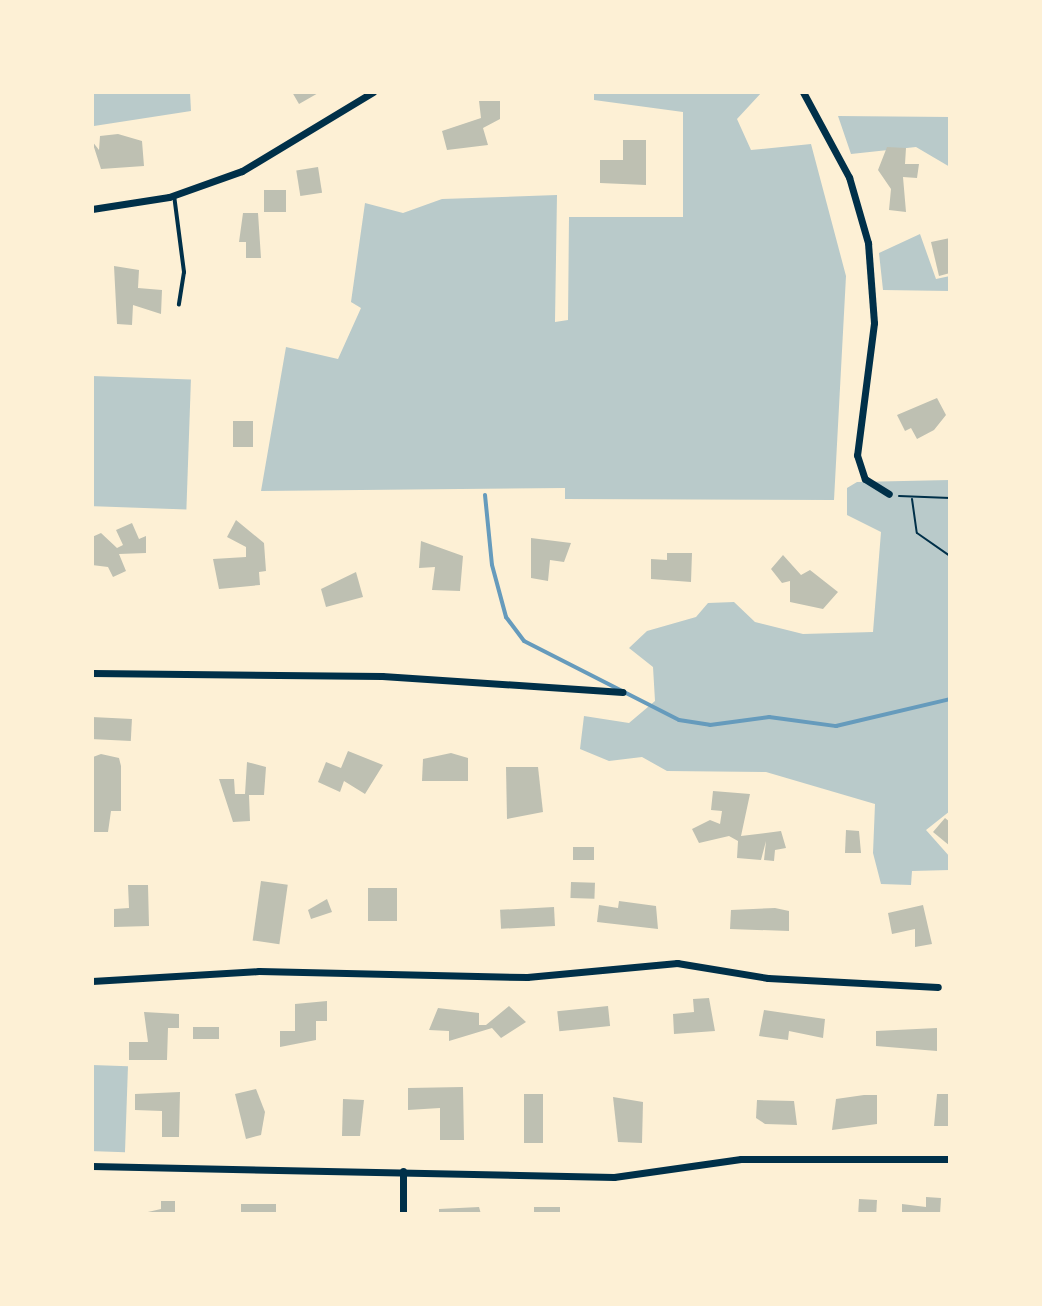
<!DOCTYPE html>
<html>
<head>
<meta charset="utf-8">
<style>
	body { margin:0 }
	#map { position:relative; width:1042px; height:1306px; overflow:hidden; background:#fdf0d5; font-family:Manrope,sans-serif }
	div>[style] { position:absolute }
	.green>* { inset:0; background:#b9caca; transform-origin:0 0 }
	.stream>* { height:4px; margin:-2px; padding:0 2px; transform-origin:2px; border-radius:2px; background:#669bbc }
	.building>* { inset:0; background:#bec0b2; transform-origin:0 0 }
	.path>* { height:2px; margin:-1px; padding:0 1px; transform-origin:1px; border-radius:1px; background:#003049 }
	.service>* { height:4px; margin:-2px; padding:0 2px; transform-origin:2px; border-radius:2px; background:#003049 }
	.minor>* { height:7px; margin:-3.5px; padding:0 3.5px; transform-origin:3.5px; border-radius:3.5px; background:#003049 }
	span { translate:-50% -50%; white-space:nowrap; text-align:center; line-height:1.15; -webkit-text-stroke:7px #fdf0d5; paint-order:stroke }
	.frame { position:absolute; inset:0; border:94px solid #fdf0d5; pointer-events:none }
</style>
</head>
<body>
<div id="map">
	<div class="green">
		<i style="clip-path:polygon(93px 92px,190px 92px,191px 111px,94px 126px)"></i>
		<i style="clip-path:polygon(594px 92px,762px 92px,737px 119px,751px 150px,811px 144px,846px 276px,834px 500px,565px 499px,565px 488px,261px 491px,286px 347px,338px 359px,361px 308px,351px 302px,365px 203px,403px 213px,442px 199px,557px 195px,555px 322px,568px 320px,569px 217px,683px 217px,683px 112px,594px 100px)"></i>
		<i style="clip-path:polygon(838px 116px,950px 117px,950px 167px,916px 147px,851px 154px)"></i>
		<i style="clip-path:polygon(920px 234px,936px 279px,950px 276px,950px 291px,883px 290px,879px 253px)"></i>
		<i style="left:92px;top:376px;width:99px;height:130px;rotate:2deg"></i>
		<i style="clip-path:polygon(950px 480px,950px 811px,926px 830px,950px 857px,950px 870px,912px 871px,911px 885px,881px 884px,873px 853px,875px 804px,766px 772px,667px 771px,642px 757px,609px 761px,580px 749px,584px 716px,629px 723px,655px 701px,653px 667px,629px 648px,647px 631px,696px 617px,708px 603px,734px 602px,755px 622px,803px 634px,873px 632px,881px 532px,847px 515px,847px 488px,857px 482px)"></i>
		<i style="left:92px;top:1065px;width:36px;height:86px;rotate:2deg"></i>
	</div>
	<div class="stream">
		<i style="left:485px;top:495px;width:70px;rotate:84.3deg"></i>
		<i style="left:492px;top:565px;width:54px;rotate:74.9deg"></i>
		<i style="left:506px;top:617px;width:30px;rotate:53deg"></i>
		<i style="left:524px;top:641px;width:174px;rotate:27deg"></i>
		<i style="left:679px;top:720px;width:31px;rotate:9deg"></i>
		<i style="left:710px;top:725px;width:60px;rotate:-7.7deg"></i>
		<i style="left:769px;top:717px;width:68px;rotate:7.7deg"></i>
		<i style="left:836px;top:726px;width:117px;rotate:-13.3deg"></i>
	</div>
	<div class="building">
		<i style="clip-path:polygon(292px 92px,320px 92px,299px 104px)"></i>
		<i style="clip-path:polygon(479px 101px,500px 101px,500px 119px,483px 128px,488px 145px,447px 150px,442px 131px,481px 118px)"></i>
		<i style="clip-path:polygon(118px 134px,142px 141px,144px 166px,101px 169px,92px 141px,99px 150px,100px 136px)"></i>
		<i style="clip-path:polygon(623px 140px,646px 140px,646px 185px,600px 183px,600px 160px,623px 160px)"></i>
		<i style="clip-path:polygon(887px 147px,906px 148px,905px 164px,919px 164px,917px 178px,903px 177px,906px 212px,889px 210px,891px 189px,878px 170px)"></i>
		<i style="left:318px;top:167px;width:26px;height:22px;rotate:81deg"></i>
		<i style="left:264px;top:190px;width:22px;height:22px"></i>
		<i style="clip-path:polygon(243px 213px,258px 213px,261px 258px,246px 258px,246px 242px,239px 242px)"></i>
		<i style="clip-path:polygon(950px 238px,950px 273px,939px 276px,931px 242px)"></i>
		<i style="clip-path:polygon(114px 266px,139px 270px,138px 288px,162px 290px,161px 314px,133px 305px,132px 325px,117px 324px)"></i>
		<i style="clip-path:polygon(937px 398px,946px 415px,934px 430px,917px 439px,911px 428px,905px 431px,897px 415px)"></i>
		<i style="left:233px;top:421px;width:20px;height:26px"></i>
		<i style="clip-path:polygon(236px 520px,264px 543px,266px 571px,259px 572px,260px 585px,219px 589px,213px 559px,246px 557px,246px 547px,227px 537px)"></i>
		<i style="clip-path:polygon(132px 523px,139px 539px,146px 536px,146px 553px,119px 554px,126px 571px,113px 577px,108px 567px,92px 565px,92px 537px,101px 533px,117px 548px,123px 545px,116px 530px)"></i>
		<i style="clip-path:polygon(531px 538px,571px 543px,564px 562px,550px 560px,548px 581px,531px 578px)"></i>
		<i style="clip-path:polygon(421px 541px,463px 556px,460px 591px,432px 590px,435px 567px,419px 568px)"></i>
		<i style="clip-path:polygon(667px 553px,692px 553px,691px 582px,651px 579px,651px 559px,667px 560px)"></i>
		<i style="clip-path:polygon(783px 555px,801px 575px,810px 570px,838px 592px,823px 609px,790px 602px,790px 581px,782px 583px,771px 569px)"></i>
		<i style="clip-path:polygon(356px 572px,363px 597px,326px 607px,321px 589px)"></i>
		<i style="left:92px;top:717px;width:40px;height:22px;rotate:3deg"></i>
		<i style="clip-path:polygon(348px 751px,383px 765px,365px 794px,344px 781px,340px 792px,318px 782px,326px 762px,341px 768px)"></i>
		<i style="clip-path:polygon(451px 753px,468px 758px,468px 781px,422px 781px,423px 759px)"></i>
		<i style="clip-path:polygon(101px 754px,119px 758px,121px 766px,121px 811px,111px 811px,108px 832px,92px 832px,93px 757px)"></i>
		<i style="clip-path:polygon(247px 762px,266px 767px,264px 795px,249px 795px,250px 821px,233px 822px,219px 779px,234px 779px,235px 794px,245px 794px)"></i>
		<i style="clip-path:polygon(506px 767px,538px 767px,543px 812px,507px 819px)"></i>
		<i style="clip-path:polygon(713px 791px,750px 794px,741px 836px,781px 831px,786px 848px,775px 850px,774px 861px,764px 860px,766px 841px,761px 860px,737px 858px,738px 841px,729px 836px,699px 843px,692px 829px,710px 820px,720px 824px,722px 811px,711px 810px)"></i>
		<i style="clip-path:polygon(945px 818px,950px 822px,950px 846px,933px 832px)"></i>
		<i style="clip-path:polygon(846px 830px,859px 831px,861px 853px,845px 853px)"></i>
		<i style="left:573px;top:847px;width:21px;height:13px"></i>
		<i style="left:261px;top:881px;width:27px;height:60px;rotate:8deg"></i>
		<i style="left:571px;top:882px;width:24px;height:16px;rotate:2deg"></i>
		<i style="clip-path:polygon(128px 885px,148px 885px,149px 926px,114px 927px,114px 909px,129px 908px)"></i>
		<i style="left:368px;top:888px;width:29px;height:33px"></i>
		<i style="clip-path:polygon(327px 899px,332px 912px,311px 919px,308px 910px)"></i>
		<i style="clip-path:polygon(619px 901px,656px 906px,658px 929px,597px 922px,599px 905px,618px 908px)"></i>
		<i style="clip-path:polygon(923px 905px,932px 944px,915px 947px,915px 929px,892px 934px,888px 913px)"></i>
		<i style="left:554px;top:907px;width:19px;height:54px;rotate:87deg"></i>
		<i style="clip-path:polygon(775px 908px,789px 911px,789px 931px,730px 929px,731px 910px)"></i>
		<i style="clip-path:polygon(709px 998px,715px 1031px,674px 1034px,673px 1014px,694px 1012px,693px 999px)"></i>
		<i style="clip-path:polygon(327px 1001px,327px 1021px,316px 1021px,316px 1040px,280px 1047px,280px 1031px,295px 1031px,295px 1004px)"></i>
		<i style="clip-path:polygon(509px 1006px,526px 1022px,501px 1038px,492px 1028px,449px 1041px,449px 1031px,429px 1030px,438px 1008px,479px 1013px,479px 1025px,486px 1025px)"></i>
		<i style="left:608px;top:1006px;width:20px;height:51px;rotate:84deg"></i>
		<i style="clip-path:polygon(764px 1010px,825px 1019px,823px 1038px,789px 1031px,788px 1040px,759px 1036px)"></i>
		<i style="clip-path:polygon(144px 1012px,179px 1014px,179px 1028px,168px 1028px,167px 1060px,129px 1060px,129px 1042px,148px 1042px)"></i>
		<i style="left:219px;top:1027px;width:12px;height:26px;rotate:90deg"></i>
		<i style="clip-path:polygon(937px 1028px,937px 1051px,876px 1046px,876px 1031px)"></i>
		<i style="clip-path:polygon(463px 1087px,464px 1140px,440px 1140px,440px 1108px,408px 1110px,408px 1088px)"></i>
		<i style="clip-path:polygon(256px 1089px,265px 1112px,261px 1135px,246px 1139px,235px 1094px)"></i>
		<i style="clip-path:polygon(180px 1092px,179px 1137px,162px 1137px,162px 1111px,135px 1110px,135px 1094px)"></i>
		<i style="left:524px;top:1094px;width:19px;height:49px"></i>
		<i style="clip-path:polygon(937px 1094px,950px 1094px,950px 1126px,934px 1126px)"></i>
		<i style="clip-path:polygon(864px 1095px,877px 1095px,877px 1124px,832px 1130px,836px 1099px)"></i>
		<i style="clip-path:polygon(613px 1097px,643px 1102px,642px 1143px,618px 1142px)"></i>
		<i style="clip-path:polygon(343px 1099px,364px 1100px,360px 1136px,342px 1136px)"></i>
		<i style="clip-path:polygon(757px 1100px,794px 1101px,797px 1125px,765px 1124px,756px 1118px)"></i>
		<i style="clip-path:polygon(926px 1197px,941px 1198px,940px 1214px,902px 1214px,902px 1204px,926px 1207px)"></i>
		<i style="left:859px;top:1199px;width:18px;height:15px;rotate:3deg"></i>
		<i style="clip-path:polygon(161px 1201px,175px 1201px,175px 1214px,139px 1214px,161px 1209px)"></i>
		<i style="left:241px;top:1204px;width:35px;height:10px"></i>
		<i style="clip-path:polygon(479px 1207px,481px 1214px,439px 1214px,439px 1209px)"></i>
		<i style="left:534px;top:1207px;width:26px;height:7px"></i>
	</div>
	<div class="path">
		<i style="left:899px;top:496px;width:51px;rotate:2.2deg"></i>
		<i style="left:912px;top:499px;width:34px;rotate:82deg"></i>
		<i style="left:917px;top:533px;width:40px;rotate:34.9deg"></i>
	</div>
	<div class="service">
		<i style="left:174px;top:195px;width:78px;rotate:82.6deg"></i>
		<i style="left:184px;top:272px;width:33px;rotate:99deg"></i>
	</div>
	<div class="minor">
		<i style="left:803px;top:92px;width:97px;rotate:61.6deg"></i>
		<i style="left:849px;top:177px;width:69px;rotate:73.9deg"></i>
		<i style="left:868px;top:243px;width:80px;rotate:85.7deg"></i>
		<i style="left:874px;top:323px;width:133px;rotate:97.3deg"></i>
		<i style="left:857px;top:455px;width:25px;rotate:72deg"></i>
		<i style="left:865px;top:479px;width:28px;rotate:32deg"></i>
		<i style="left:92px;top:209px;width:78px;rotate:-8.9deg"></i>
		<i style="left:169px;top:197px;width:77px;rotate:-19.6deg"></i>
		<i style="left:242px;top:171px;width:153px;rotate:-31.1deg"></i>
		<i style="left:92px;top:673px;width:290px;rotate:0.6deg"></i>
		<i style="left:382px;top:676px;width:241px;rotate:3.8deg"></i>
		<i style="left:92px;top:981px;width:167px;rotate:-3.4deg"></i>
		<i style="left:259px;top:971px;width:268px;rotate:1.3deg"></i>
		<i style="left:527px;top:977px;width:151px;rotate:-5.3deg"></i>
		<i style="left:677px;top:963px;width:92px;rotate:9.4deg"></i>
		<i style="left:768px;top:978px;width:170px;rotate:3deg"></i>
		<i style="left:92px;top:1166px;width:522px;rotate:1.21deg"></i>
		<i style="left:614px;top:1177px;width:128px;rotate:-8.1deg"></i>
		<i style="left:741px;top:1159px;width:209px"></i>
		<i style="left:403px;top:1171px;width:43px;rotate:90deg"></i>
	</div>
	<div class="frame"></div>
</div>
</body>
</html>
